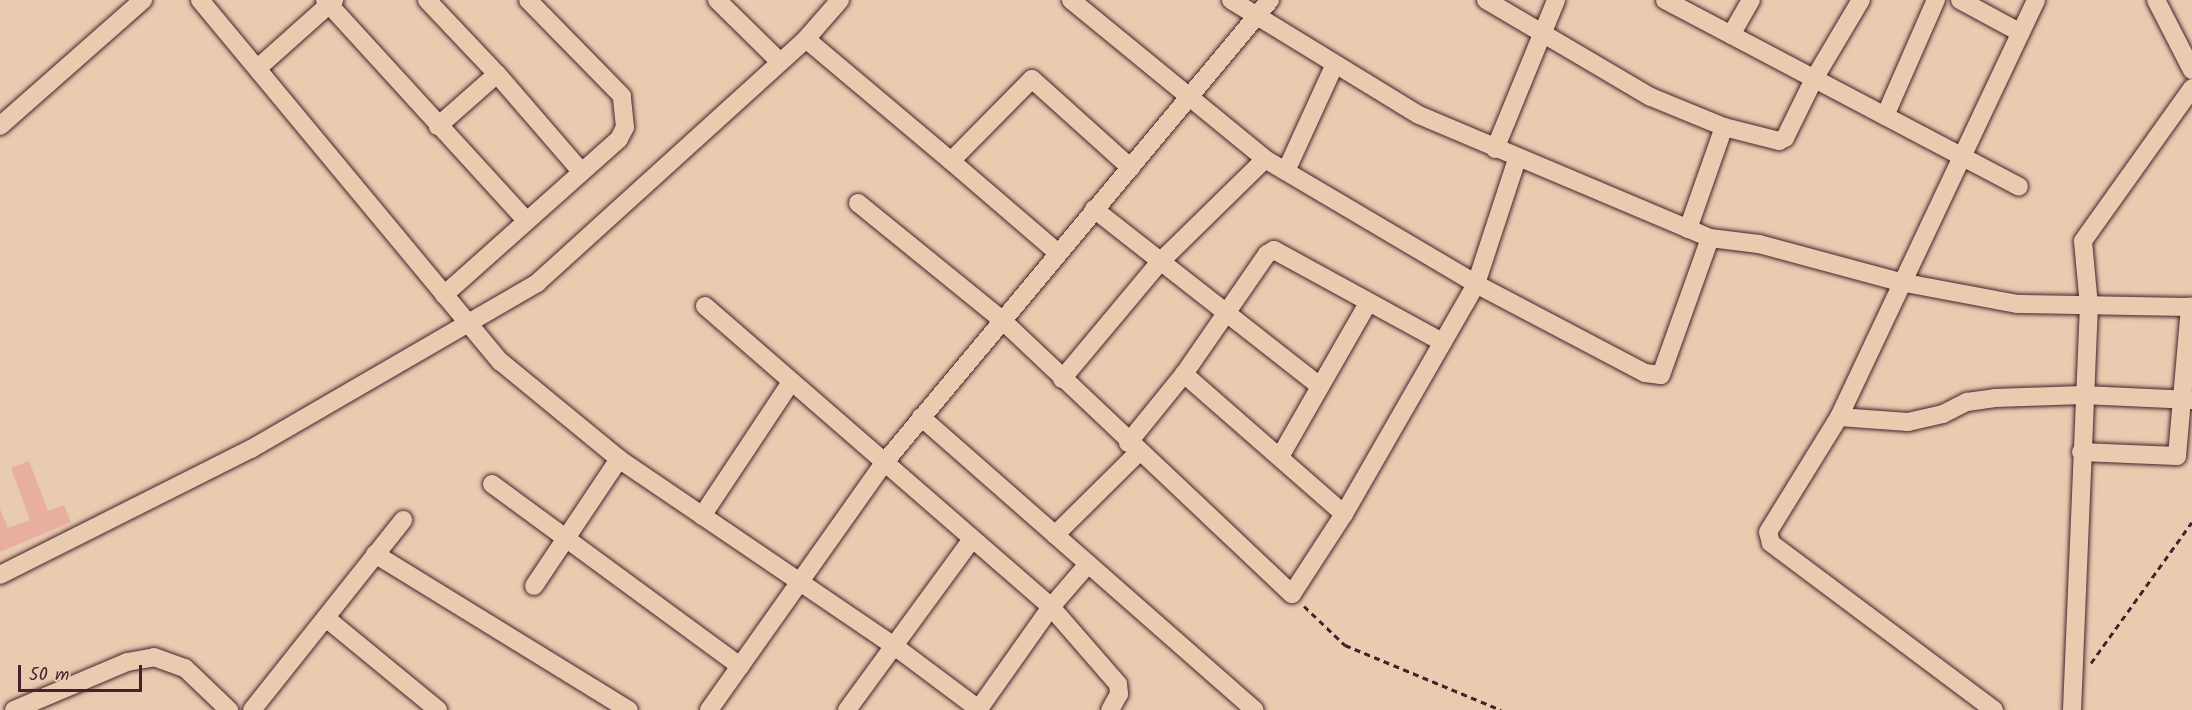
<!DOCTYPE html>
<html>
<head>
<meta charset="utf-8">
<style>
	body { margin:0 }
	#map { position:relative; width:2192px; height:710px; overflow:hidden; background:#e9cbb0; font-family:Kalam,sans-serif }
	div>[style] { position:absolute }
	.building>* { inset:0; background:#e8afa1 }
	.path>* { height:3px; margin-top:-1.5px; transform-origin:0; background:repeating-linear-gradient(90deg,#4a1f2b 0 6px,transparent 0 10.5px) }
	.roads { filter:drop-shadow(0 0 2px #4a1f2b) drop-shadow(0 0 2px #4a1f2b) }
	.street>* { height:18px; margin:-9px; padding:0 9px; transform-origin:9px; border-radius:9px; background:#e9cbb0 }
	span { translate:-50% -50%; white-space:nowrap; text-align:center; line-height:1.15; -webkit-text-stroke:6px #e9cbb0; paint-order:stroke }
	.scale { position:absolute; left:18px; top:665px; width:124px; height:27px; box-sizing:border-box; border:3px solid #4a1f2b; border-top:0; padding-left:8px; font-size:18px; line-height:21px; white-space:nowrap; color:#4a1f2b; -webkit-text-stroke:4px #e9cbb0; paint-order:stroke }
</style>
</head>
<body>
<div id="map">
	<div class="building">
		<i style="clip-path:polygon(29px 461px,48px 511px,64px 505px,71px 522px,0 552px,0 509px,8px 528px,30px 520px,11px 468px)"></i>
	</div>
	<div class="path">
		<i style="left:1304px;top:606px;width:57px;rotate:43.6deg"></i>
		<i style="left:1345px;top:645px;width:169px;rotate:22.6deg"></i>
		<i style="left:2091px;top:663px;width:173px;rotate:-54.4deg"></i>
	</div>
	<div class="roads">
		<div class="street">
			<i style="left:200px;top:0;width:471px;rotate:50.3deg"></i>
			<i style="left:501px;top:362px;width:153px;rotate:39.4deg"></i>
			<i style="left:619px;top:459px;width:331px;rotate:34.2deg"></i>
			<i style="left:893px;top:645px;width:109px;rotate:36.8deg"></i>
			<i style="left:325px;top:0;width:298px;rotate:47.6deg"></i>
			<i style="left:427px;top:0;width:102px;rotate:46.6deg"></i>
			<i style="left:497px;top:74px;width:79px;rotate:138.6deg"></i>
			<i style="left:717px;top:0;width:88px;rotate:44.5deg"></i>
			<i style="left:1071px;top:0;width:251px;rotate:39.3deg"></i>
			<i style="left:1265px;top:159px;width:245px;rotate:30.6deg"></i>
			<i style="left:1476px;top:284px;width:191px;rotate:27.8deg"></i>
			<i style="left:1645px;top:373px;width:16px;rotate:7deg"></i>
			<i style="left:1661px;top:375px;width:145px;rotate:-70.3deg"></i>
			<i style="left:1231px;top:0;width:220px;rotate:31.5deg"></i>
			<i style="left:1419px;top:115px;width:316px;rotate:22.9deg"></i>
			<i style="left:1710px;top:238px;width:49px;rotate:7deg"></i>
			<i style="left:1759px;top:244px;width:146px;rotate:15.1deg"></i>
			<i style="left:1900px;top:282px;width:120px;rotate:10.6deg"></i>
			<i style="left:2018px;top:304px;width:174px;rotate:1deg"></i>
			<i style="left:1486px;top:0;width:191px;rotate:30.5deg"></i>
			<i style="left:1651px;top:97px;width:79px;rotate:22.3deg"></i>
			<i style="left:1724px;top:127px;width:57px;rotate:14.3deg"></i>
			<i style="left:1779px;top:141px;width:7px;rotate:-27deg"></i>
			<i style="left:1785px;top:138px;width:66px;rotate:-63.8deg"></i>
			<i style="left:1814px;top:79px;width:92px;rotate:-59.3deg"></i>
			<i style="left:1665px;top:0;width:400px;rotate:27.8deg"></i>
			<i style="left:1960px;top:0;width:69px;rotate:28.4deg"></i>
			<i style="left:2156px;top:0;width:79px;rotate:62.8deg"></i>
			<i style="left:1731px;top:35px;width:40px;rotate:-60.3deg"></i>
			<i style="left:806px;top:39px;width:189px;rotate:40.1deg"></i>
			<i style="left:951px;top:161px;width:115px;rotate:-45.4deg"></i>
			<i style="left:1032px;top:79px;width:133px;rotate:42deg"></i>
			<i style="left:259px;top:67px;width:101px;rotate:-41.8deg"></i>
			<i style="left:497px;top:74px;width:127px;rotate:49.2deg"></i>
			<i style="left:1885px;top:116px;width:127px;rotate:-66.3deg"></i>
			<i style="left:0;top:126px;width:191px;rotate:-41.4deg"></i>
			<i style="left:1495px;top:149px;width:161px;rotate:-67.7deg"></i>
			<i style="left:951px;top:161px;width:141px;rotate:40.7deg"></i>
			<i style="left:1286px;top:171px;width:115px;rotate:-65.4deg"></i>
			<i style="left:858px;top:203px;width:186px;rotate:39.1deg"></i>
			<i style="left:1002px;top:320px;width:399px;rotate:43.4deg"></i>
			<i style="left:1292px;top:594px;width:95px;rotate:-57deg"></i>
			<i style="left:1344px;top:514px;width:265px;rotate:-60.1deg"></i>
			<i style="left:1476px;top:284px;width:132px;rotate:-71.8deg"></i>
			<i style="left:1094px;top:209px;width:287px;rotate:38.1deg"></i>
			<i style="left:1688px;top:229px;width:108px;rotate:-70.6deg"></i>
			<i style="left:444px;top:295px;width:234px;rotate:-41.7deg"></i>
			<i style="left:619px;top:139px;width:13px;rotate:-63deg"></i>
			<i style="left:625px;top:127px;width:31px;rotate:-96deg"></i>
			<i style="left:622px;top:96px;width:134px;rotate:-134.4deg"></i>
			<i style="left:705px;top:306px;width:459px;rotate:41deg"></i>
			<i style="left:1051px;top:607px;width:102px;rotate:49deg"></i>
			<i style="left:1118px;top:684px;width:10px;rotate:84deg"></i>
			<i style="left:1119px;top:694px;width:18px;rotate:119deg"></i>
			<i style="left:1062px;top:379px;width:153px;rotate:-50.1deg"></i>
			<i style="left:1160px;top:262px;width:147px;rotate:-44.4deg"></i>
			<i style="left:921px;top:417px;width:444px;rotate:41.3deg"></i>
			<i style="left:1839px;top:417px;width:69px;rotate:4.1deg"></i>
			<i style="left:1908px;top:422px;width:36px;rotate:-13deg"></i>
			<i style="left:1943px;top:414px;width:27px;rotate:-27deg"></i>
			<i style="left:1967px;top:402px;width:28px;rotate:-8deg"></i>
			<i style="left:1995px;top:398px;width:88px;rotate:-2deg"></i>
			<i style="left:2083px;top:395px;width:109px;rotate:2.6deg"></i>
			<i style="left:1128px;top:443px;width:89px;rotate:-50.9deg"></i>
			<i style="left:2081px;top:452px;width:96px;rotate:2.4deg"></i>
			<i style="left:2177px;top:456px;width:150px;rotate:-85deg"></i>
			<i style="left:1281px;top:455px;width:175px;rotate:-60.2deg"></i>
			<i style="left:492px;top:484px;width:308px;rotate:36.3deg"></i>
			<i style="left:1344px;top:514px;width:213px;rotate:-138.8deg"></i>
			<i style="left:1184px;top:374px;width:146px;rotate:-55.3deg"></i>
			<i style="left:1267px;top:254px;width:8px;rotate:-30deg"></i>
			<i style="left:1274px;top:250px;width:192px;rotate:28.7deg"></i>
			<i style="left:702px;top:516px;width:161px;rotate:-56.4deg"></i>
			<i style="left:1055px;top:535px;width:118px;rotate:-44.7deg"></i>
			<i style="left:375px;top:554px;width:298px;rotate:31.6deg"></i>
			<i style="left:0;top:575px;width:281px;rotate:-26.7deg"></i>
			<i style="left:251px;top:449px;width:331px;rotate:-30.1deg"></i>
			<i style="left:537px;top:283px;width:363px;rotate:-42.2deg"></i>
			<i style="left:806px;top:39px;width:52px;rotate:-48.9deg"></i>
			<i style="left:534px;top:586px;width:153px;rotate:-56.2deg"></i>
			<i style="left:326px;top:618px;width:145px;rotate:39.4deg"></i>
			<i style="left:14px;top:710px;width:123px;rotate:-23deg"></i>
			<i style="left:127px;top:662px;width:27px;rotate:-10deg"></i>
			<i style="left:154px;top:657px;width:33px;rotate:20deg"></i>
			<i style="left:185px;top:668px;width:61px;rotate:43.7deg"></i>
			<i style="left:252px;top:710px;width:243px;rotate:-51.5deg"></i>
			<i style="left:709px;top:710px;width:303px;rotate:-54.7deg"></i>
			<i style="left:884px;top:463px;width:603px;rotate:-50.18deg"></i>
			<i style="left:847px;top:710px;width:212px;rotate:-53.8deg"></i>
			<i style="left:978px;top:710px;width:126px;rotate:-54.7deg"></i>
			<i style="left:1051px;top:607px;width:57px;rotate:-49.3deg"></i>
			<i style="left:1994px;top:710px;width:279px;rotate:-143.2deg"></i>
			<i style="left:1771px;top:543px;width:11px;rotate:-105deg"></i>
			<i style="left:1768px;top:532px;width:135px;rotate:-58.3deg"></i>
			<i style="left:1839px;top:417px;width:461px;rotate:-64.7deg"></i>
			<i style="left:2072px;top:710px;width:404px;rotate:-87.6deg"></i>
			<i style="left:2089px;top:306px;width:65px;rotate:-95.3deg"></i>
			<i style="left:2083px;top:241px;width:188px;rotate:-54.5deg"></i>
		</div>
	</div>
	<div class="scale">50 m</div>
</div>
</body>
</html>
